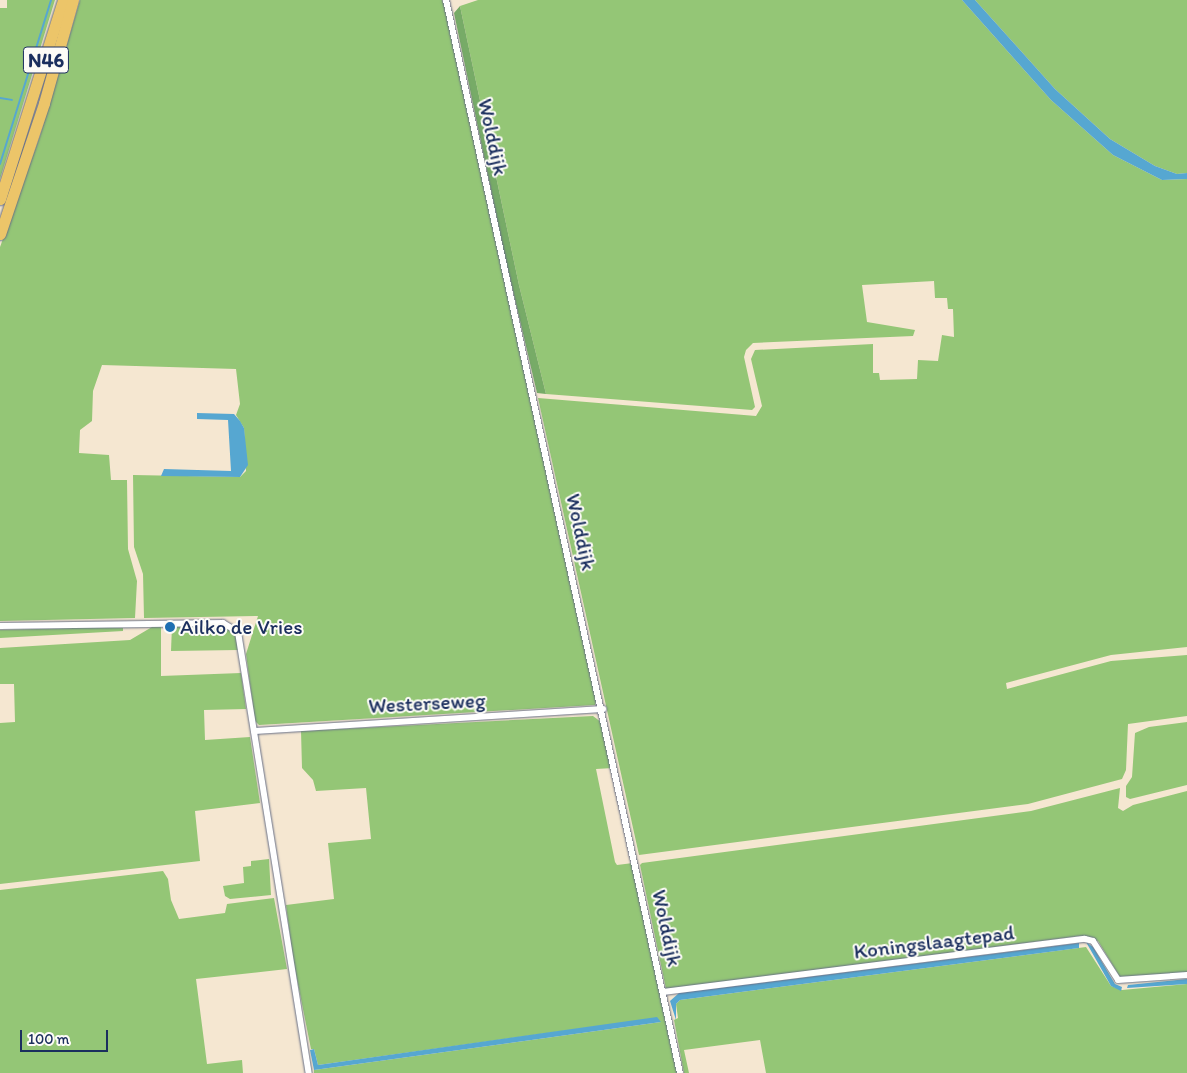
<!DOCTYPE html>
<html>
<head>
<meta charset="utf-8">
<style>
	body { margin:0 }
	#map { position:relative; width:1187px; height:1073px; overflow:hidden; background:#f5e7d1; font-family:Itim,sans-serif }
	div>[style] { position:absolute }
	.green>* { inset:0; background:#94c676 }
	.forest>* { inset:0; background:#77ab67 }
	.water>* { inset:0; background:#56a7d1 }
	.stream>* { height:2px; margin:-1px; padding:0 1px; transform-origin:1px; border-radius:1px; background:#56a7d1 }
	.roads { filter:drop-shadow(0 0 1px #676f86) drop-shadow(0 0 1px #676f86) }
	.street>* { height:6px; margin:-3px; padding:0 3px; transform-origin:3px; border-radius:3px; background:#fff }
	.highway>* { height:11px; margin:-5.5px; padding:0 5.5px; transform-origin:5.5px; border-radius:5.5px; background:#ecc569 }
	.dots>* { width:14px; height:14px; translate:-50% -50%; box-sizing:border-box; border:2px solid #fdfcf7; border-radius:50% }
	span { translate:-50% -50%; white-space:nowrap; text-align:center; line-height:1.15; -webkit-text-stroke:4px #fdfcf7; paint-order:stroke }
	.shield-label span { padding:1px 4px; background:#fdfcf7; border:1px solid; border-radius:4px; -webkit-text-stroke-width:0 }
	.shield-label { font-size:20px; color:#1b2f5e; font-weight:700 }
	.street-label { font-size:21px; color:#1b2f5e }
	.poi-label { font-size:21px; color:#1b2f5e }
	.left { translate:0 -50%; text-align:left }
	.scale { position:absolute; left:20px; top:1030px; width:88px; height:22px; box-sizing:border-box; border:2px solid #1b2f5e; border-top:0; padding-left:6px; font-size:15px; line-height:18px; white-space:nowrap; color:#1b2f5e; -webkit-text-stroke:4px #fdfcf7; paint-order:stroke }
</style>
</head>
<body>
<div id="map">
	<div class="green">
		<i style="clip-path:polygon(7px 0,55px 0,0 179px,0 8px,7px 8px)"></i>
		<i style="clip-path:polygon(80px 0,442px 0,448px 13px,597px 699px,595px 705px,259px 725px,255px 721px,246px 654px,258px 616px,144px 618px,143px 574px,134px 547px,133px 475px,240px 477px,246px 471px,244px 428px,236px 415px,240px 404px,236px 369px,102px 365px,93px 391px,92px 421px,80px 430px,79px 453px,109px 455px,111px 480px,127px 480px,128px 549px,137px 581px,135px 618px,0 621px,0 247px,40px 136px)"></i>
		<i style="clip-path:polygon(478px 0,962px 0,1051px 100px,1113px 155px,1162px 180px,1187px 179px,1187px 647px,1111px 655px,1006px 683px,1007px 689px,1111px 661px,1187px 655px,1187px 716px,1128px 724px,1126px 770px,1122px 779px,1028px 804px,639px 855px,538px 398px,756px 416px,762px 406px,751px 359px,755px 350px,873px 344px,873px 373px,879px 373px,880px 380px,917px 379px,918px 360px,938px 361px,942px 335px,954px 337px,953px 309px,948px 309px,947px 298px,935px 298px,934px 281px,862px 285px,867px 322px,915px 330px,913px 336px,753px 343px,746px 350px,744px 357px,755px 407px,752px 410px,546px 394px,519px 285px,460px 6px)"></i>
		<i style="clip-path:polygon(975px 0,1187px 0,1187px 173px,1177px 174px,1155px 166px,1110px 139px,1055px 89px)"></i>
		<i style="clip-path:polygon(161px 626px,161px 676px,241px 673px,246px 709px,204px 710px,205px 740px,250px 737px,260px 803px,195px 811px,200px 861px,0 884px,0 723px,15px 722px,14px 684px,0 684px,0 648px,130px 640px,152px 627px)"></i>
		<i style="clip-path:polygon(172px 626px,228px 627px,236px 637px,238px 650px,171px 651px)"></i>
		<i style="clip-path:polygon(109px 627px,123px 628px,123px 631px,0 638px,0 630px)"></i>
		<i style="clip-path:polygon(593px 716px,601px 722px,613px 768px,596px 769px,615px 862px,617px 865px,633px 863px,678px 1073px,314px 1073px,314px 1070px,661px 1022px,642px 1020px,318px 1065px,314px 1049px,311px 1049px,293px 959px,286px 905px,334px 899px,328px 843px,371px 839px,366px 788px,316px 791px,313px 780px,302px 768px,301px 731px)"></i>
		<i style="clip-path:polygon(1187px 722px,1187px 785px,1130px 799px,1126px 797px,1126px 786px,1132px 777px,1135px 733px,1149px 727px)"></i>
		<i style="clip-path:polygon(1120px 788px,1118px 808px,1123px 811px,1133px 805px,1187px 791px,1187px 973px,1120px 977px,1098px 941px,1080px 936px,666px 989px,640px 865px,642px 863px,1031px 811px)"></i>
		<i style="clip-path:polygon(269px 859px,271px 895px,230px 899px,225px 896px,223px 886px,244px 883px,243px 867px,251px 866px,251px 861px)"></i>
		<i style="clip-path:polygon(163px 871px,168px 879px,171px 900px,179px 919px,225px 913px,227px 904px,274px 898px,287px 969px,196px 979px,207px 1064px,242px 1060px,243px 1073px,0 1073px,0 890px)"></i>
		<i style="clip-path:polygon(1086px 947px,1111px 986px,1122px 990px,1187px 984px,1187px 1073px,766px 1073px,760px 1040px,684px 1050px,689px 1073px,684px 1073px,674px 1020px,678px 1018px,676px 1004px,680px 1000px)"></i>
	</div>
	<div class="forest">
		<i style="clip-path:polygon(460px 6px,519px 285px,546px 394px,537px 393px,505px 257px,454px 13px)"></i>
	</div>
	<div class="water">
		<i style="clip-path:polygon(962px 0,975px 0,1055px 89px,1110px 139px,1155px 166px,1177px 174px,1187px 173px,1187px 179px,1162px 180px,1113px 155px,1051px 100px)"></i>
		<i style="clip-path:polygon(197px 413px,234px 414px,240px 421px,244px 428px,248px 465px,240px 477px,161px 476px,164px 469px,231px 471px,228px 420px,197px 419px)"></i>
		<i style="clip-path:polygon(1086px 942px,1093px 947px,1115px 984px,1122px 987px,1121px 991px,1111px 986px)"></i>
		<i style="clip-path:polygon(1079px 943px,1079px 948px,680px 1000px,676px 1004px,676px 1020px,670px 1001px,679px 993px)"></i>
		<i style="clip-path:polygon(1187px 979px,1187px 984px,1127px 988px,1128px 985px)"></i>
		<i style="clip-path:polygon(657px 1017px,661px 1022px,314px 1070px,310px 1050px,314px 1049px,318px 1065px)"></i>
	</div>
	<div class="stream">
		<i style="left:0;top:98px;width:12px;rotate:9deg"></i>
		<i style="left:0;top:164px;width:172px;rotate:-72.7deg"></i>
	</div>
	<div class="roads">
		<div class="street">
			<i style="left:446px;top:0;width:1098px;rotate:77.7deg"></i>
			<i style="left:0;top:626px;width:223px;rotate:-0.8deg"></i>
			<i style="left:223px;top:623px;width:17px;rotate:31deg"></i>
			<i style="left:238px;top:632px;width:447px;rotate:80.9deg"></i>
			<i style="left:254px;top:731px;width:350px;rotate:-3.6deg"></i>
			<i style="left:663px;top:992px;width:425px;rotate:-7.2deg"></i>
			<i style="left:1085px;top:939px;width:8px;rotate:14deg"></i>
			<i style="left:1093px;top:941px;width:46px;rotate:57.3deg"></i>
			<i style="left:1118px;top:980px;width:69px;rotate:-4.1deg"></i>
		</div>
		<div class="highway">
			<i style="left:0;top:199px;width:209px;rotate:-72.4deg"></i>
			<i style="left:0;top:234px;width:138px;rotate:-71.4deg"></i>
			<i style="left:44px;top:103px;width:107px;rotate:-74.3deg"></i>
		</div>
	</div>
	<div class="dots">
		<i style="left:170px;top:627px;background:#1f6fb2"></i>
	</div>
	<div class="shield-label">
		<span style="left:46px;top:60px">N46</span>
	</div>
	<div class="street-label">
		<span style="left:493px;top:137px;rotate:78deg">Wolddijk</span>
		<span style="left:581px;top:532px;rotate:78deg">Wolddijk</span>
		<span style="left:427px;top:703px;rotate:-3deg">Westerseweg</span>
		<span style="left:667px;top:928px;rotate:78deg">Wolddijk</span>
		<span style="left:934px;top:942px;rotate:-7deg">Koningslaagtepad</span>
	</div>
	<div class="poi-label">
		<span class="left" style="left:180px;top:627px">Ailko de Vries</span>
	</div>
	<div class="scale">100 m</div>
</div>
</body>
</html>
